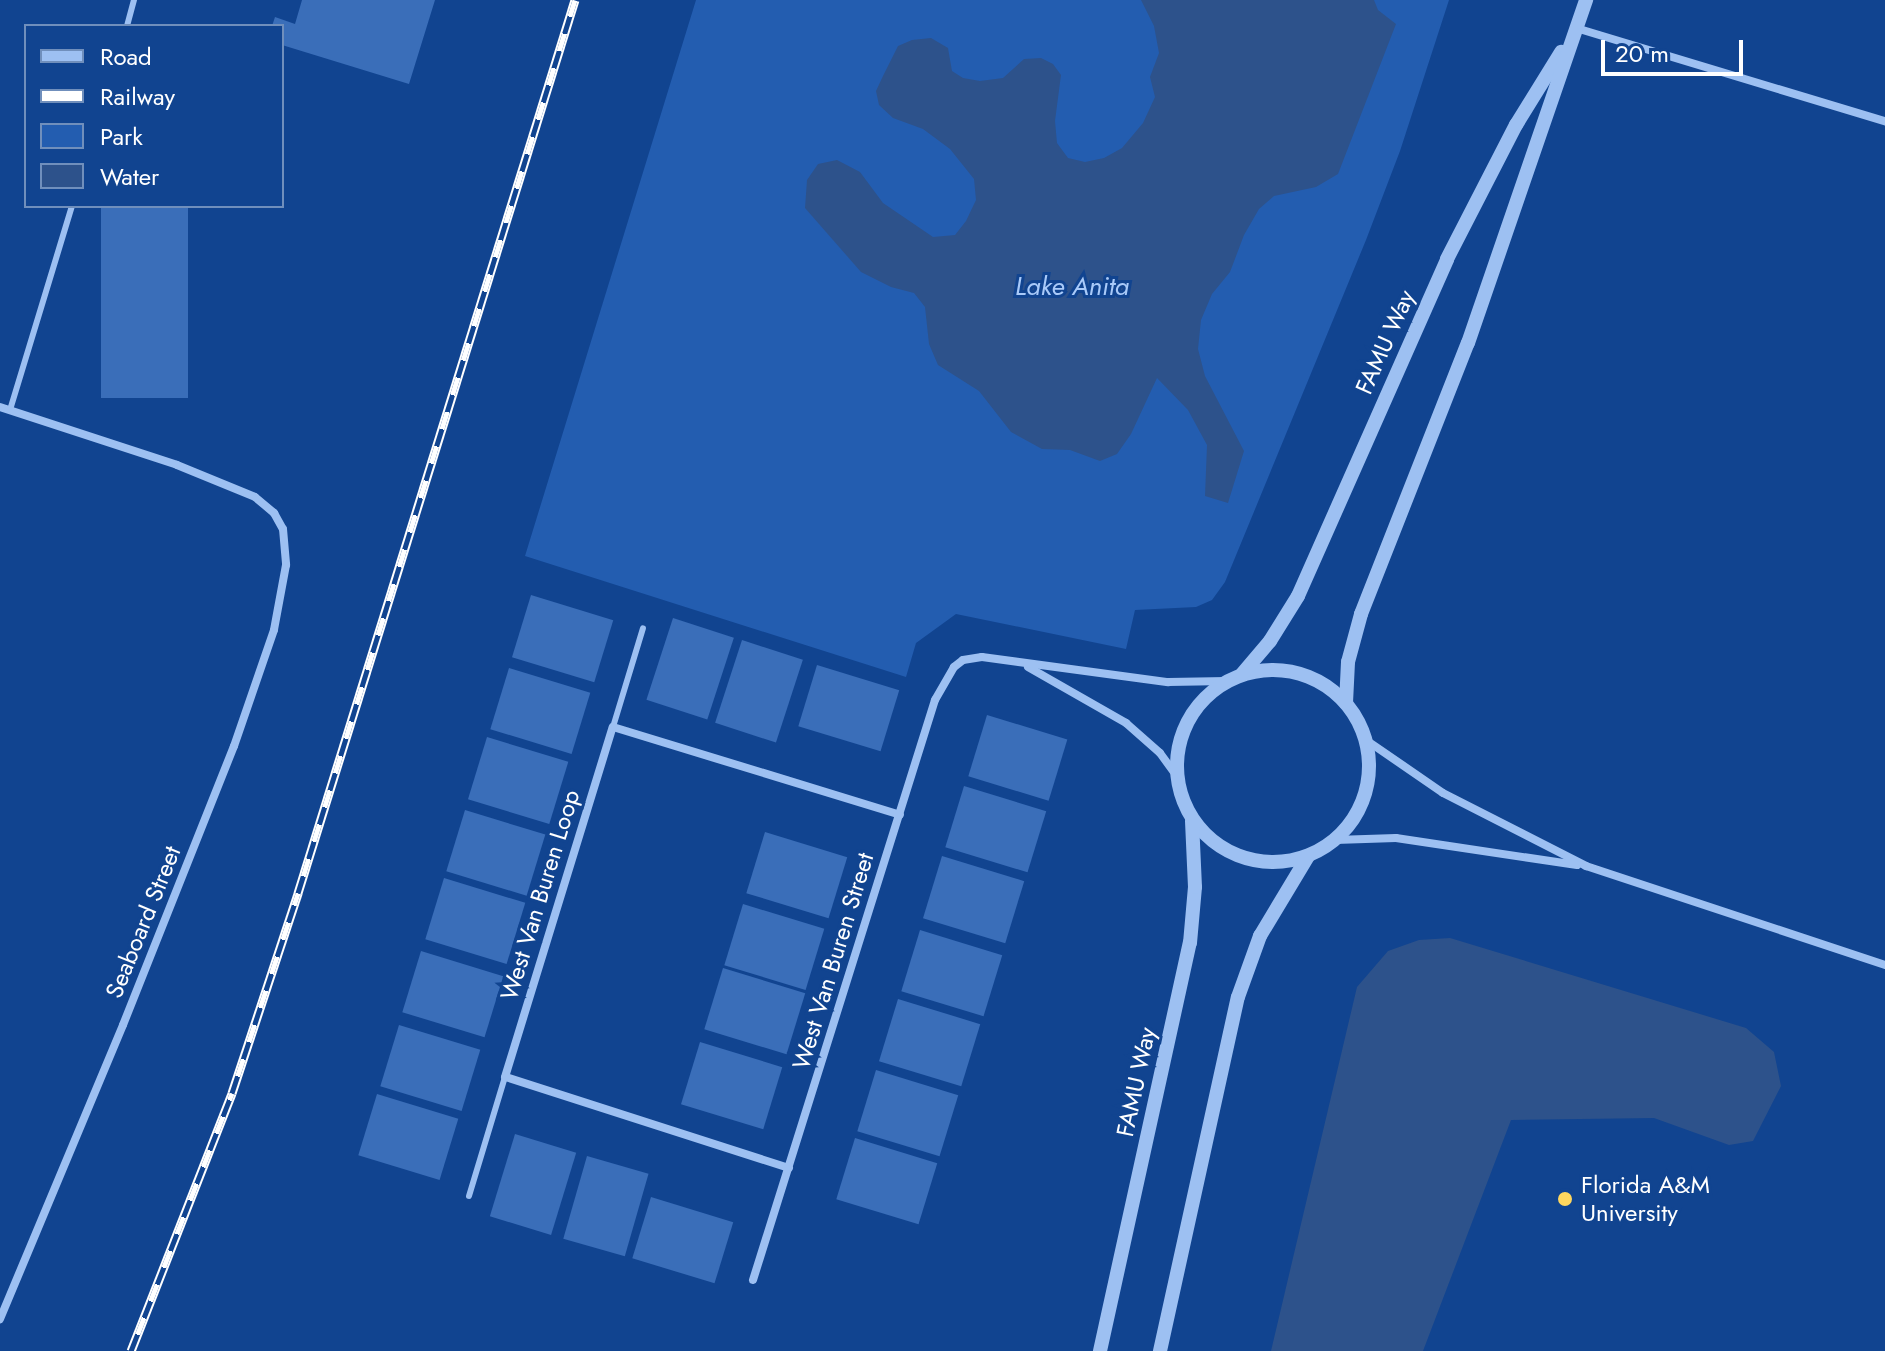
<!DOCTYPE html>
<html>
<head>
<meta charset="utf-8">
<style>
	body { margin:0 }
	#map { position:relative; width:1885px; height:1351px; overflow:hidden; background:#114490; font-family:Jost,sans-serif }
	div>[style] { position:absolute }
	.green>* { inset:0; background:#235db0 }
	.water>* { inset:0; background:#2d528b }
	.building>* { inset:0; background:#3a6eb9; transform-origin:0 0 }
	.service>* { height:6px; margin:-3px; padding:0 3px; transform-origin:3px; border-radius:3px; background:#9dc0f2 }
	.minor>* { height:8px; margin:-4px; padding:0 4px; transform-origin:4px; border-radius:4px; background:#9dc0f2 }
	.tertiary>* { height:14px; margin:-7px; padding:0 7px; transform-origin:7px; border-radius:7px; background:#9dc0f2 }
	.tertiary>.ring { margin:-7px; padding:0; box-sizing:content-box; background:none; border:14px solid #9dc0f2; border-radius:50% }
	.rail>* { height:9px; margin-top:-4.5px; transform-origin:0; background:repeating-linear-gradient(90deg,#114490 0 18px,#fff 0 36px); box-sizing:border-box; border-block:2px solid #fff }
	.dots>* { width:22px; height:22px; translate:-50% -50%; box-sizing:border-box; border:4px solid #114490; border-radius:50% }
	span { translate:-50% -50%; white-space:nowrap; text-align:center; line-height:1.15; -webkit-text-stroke:6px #114490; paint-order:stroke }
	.street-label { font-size:24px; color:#fff }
	.poi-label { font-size:24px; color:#fff }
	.left { translate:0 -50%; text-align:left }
	.water-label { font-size:26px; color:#a9caf9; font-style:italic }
	.legend { position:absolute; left:24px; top:24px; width:260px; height:184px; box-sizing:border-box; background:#114490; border:2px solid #708fbc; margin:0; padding:10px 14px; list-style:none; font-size:24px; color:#fff }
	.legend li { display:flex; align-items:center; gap:16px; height:40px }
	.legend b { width:40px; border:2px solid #708fbc }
	.scale { position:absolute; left:1601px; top:40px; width:142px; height:36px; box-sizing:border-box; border:4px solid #fff; border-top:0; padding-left:10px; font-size:24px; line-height:28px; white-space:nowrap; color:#fff; -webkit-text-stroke:6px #114490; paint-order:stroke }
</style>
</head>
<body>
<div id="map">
	<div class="green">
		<i style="clip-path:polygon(696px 0,1449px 0,1400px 151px,1366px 240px,1225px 582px,1212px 600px,1196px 607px,1135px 610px,1126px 649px,956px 614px,916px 643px,906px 677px,525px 556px)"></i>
	</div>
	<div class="water">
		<i style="clip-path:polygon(1141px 0,1374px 0,1378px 10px,1396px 24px,1338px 174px,1316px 187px,1274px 196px,1259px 209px,1244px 235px,1230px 272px,1212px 294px,1201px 320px,1198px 349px,1205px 376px,1244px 451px,1228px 503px,1205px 496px,1207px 445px,1188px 410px,1157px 378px,1131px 434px,1117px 454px,1100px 461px,1070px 450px,1042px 449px,1011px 432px,979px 391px,938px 365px,929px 344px,925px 307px,914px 293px,891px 287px,861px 272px,805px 208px,807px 180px,818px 164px,837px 160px,860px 172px,883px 203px,933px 237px,955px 235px,966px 221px,976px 200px,974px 179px,950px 149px,923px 129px,893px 118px,879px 105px,876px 91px,883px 76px,898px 46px,912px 40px,931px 38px,948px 48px,952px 71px,963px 78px,980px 81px,1003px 78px,1024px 59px,1041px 58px,1053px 64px,1061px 75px,1055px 121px,1057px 143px,1068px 158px,1085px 162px,1104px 158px,1122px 148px,1143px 123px,1155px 97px,1150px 77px,1159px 53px,1154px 26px)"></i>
		<i style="clip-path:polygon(1450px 938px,1746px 1028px,1774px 1052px,1781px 1086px,1753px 1141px,1729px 1145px,1654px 1118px,1511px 1120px,1423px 1351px,1271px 1351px,1357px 987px,1388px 951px,1419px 940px)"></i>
	</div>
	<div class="building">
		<i style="clip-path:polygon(302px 0,435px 0,409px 84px,282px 45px,282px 26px,272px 26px,275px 17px,295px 24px)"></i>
		<i style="left:101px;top:206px;width:87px;height:192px"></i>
		<i style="left:531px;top:595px;width:86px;height:65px;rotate:17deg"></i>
		<i style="left:673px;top:618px;width:64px;height:86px;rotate:18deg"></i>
		<i style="left:742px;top:640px;width:64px;height:87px;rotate:18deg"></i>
		<i style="left:817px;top:665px;width:86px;height:64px;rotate:17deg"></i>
		<i style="left:509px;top:668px;width:85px;height:64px;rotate:17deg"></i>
		<i style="left:987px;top:715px;width:84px;height:64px;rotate:17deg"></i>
		<i style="left:487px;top:737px;width:85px;height:65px;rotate:17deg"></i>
		<i style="left:964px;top:786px;width:86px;height:64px;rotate:17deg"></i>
		<i style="left:465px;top:810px;width:84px;height:64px;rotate:17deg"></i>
		<i style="left:765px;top:832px;width:86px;height:64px;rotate:17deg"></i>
		<i style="left:942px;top:856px;width:86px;height:65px;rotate:17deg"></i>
		<i style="left:444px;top:878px;width:85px;height:64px;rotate:17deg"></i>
		<i style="left:743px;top:904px;width:85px;height:64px;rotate:17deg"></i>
		<i style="left:920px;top:930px;width:86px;height:64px;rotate:17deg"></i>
		<i style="left:421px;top:951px;width:86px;height:64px;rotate:17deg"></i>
		<i style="left:723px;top:968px;width:86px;height:64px;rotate:17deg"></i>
		<i style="left:898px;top:999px;width:86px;height:65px;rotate:17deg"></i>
		<i style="left:399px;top:1025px;width:85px;height:64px;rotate:17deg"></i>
		<i style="left:700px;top:1042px;width:86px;height:65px;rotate:17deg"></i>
		<i style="left:876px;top:1070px;width:86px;height:64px;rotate:17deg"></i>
		<i style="left:377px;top:1094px;width:85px;height:64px;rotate:17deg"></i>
		<i style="left:515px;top:1134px;width:64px;height:86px;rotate:17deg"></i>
		<i style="left:855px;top:1138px;width:86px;height:64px;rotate:17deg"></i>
		<i style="left:587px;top:1156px;width:64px;height:86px;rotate:16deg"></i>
		<i style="left:651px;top:1197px;width:86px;height:64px;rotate:17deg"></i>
	</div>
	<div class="service">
		<i style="left:127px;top:26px;width:27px;rotate:-75deg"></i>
		<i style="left:10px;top:410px;width:213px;rotate:-73.1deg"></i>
		<i style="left:613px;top:727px;width:103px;rotate:-73.1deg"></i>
		<i style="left:469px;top:1196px;width:124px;rotate:-73.2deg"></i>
	</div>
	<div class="minor">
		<i style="left:1576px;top:28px;width:323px;rotate:16.8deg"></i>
		<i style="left:0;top:407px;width:186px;rotate:18.1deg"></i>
		<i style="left:177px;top:465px;width:84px;rotate:22.3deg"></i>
		<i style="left:255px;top:497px;width:25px;rotate:40deg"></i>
		<i style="left:274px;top:513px;width:18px;rotate:61deg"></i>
		<i style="left:283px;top:529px;width:36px;rotate:85deg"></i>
		<i style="left:286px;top:565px;width:66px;rotate:100.5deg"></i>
		<i style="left:274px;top:630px;width:123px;rotate:109deg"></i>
		<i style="left:234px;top:746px;width:300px;rotate:111.7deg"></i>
		<i style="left:123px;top:1025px;width:319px;rotate:112.7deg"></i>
		<i style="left:1028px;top:667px;width:113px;rotate:29.7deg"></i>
		<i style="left:1126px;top:723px;width:45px;rotate:41.4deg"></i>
		<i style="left:1160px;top:753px;width:29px;rotate:54deg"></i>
		<i style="left:1366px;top:740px;width:93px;rotate:34.5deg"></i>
		<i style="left:1443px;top:793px;width:161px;rotate:27deg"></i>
		<i style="left:1586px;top:866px;width:315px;rotate:18.3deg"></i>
		<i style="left:1335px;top:840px;width:61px;rotate:-1.9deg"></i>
		<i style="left:1396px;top:838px;width:183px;rotate:8.5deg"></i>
		<i style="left:789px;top:1168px;width:298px;rotate:-162.2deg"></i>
		<i style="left:505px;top:1077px;width:366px;rotate:-72.9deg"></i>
		<i style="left:613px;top:727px;width:300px;rotate:17deg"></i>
		<i style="left:753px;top:1280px;width:608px;rotate:-72.58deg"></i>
		<i style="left:935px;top:700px;width:38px;rotate:-60deg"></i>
		<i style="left:954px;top:667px;width:11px;rotate:-38deg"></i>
		<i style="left:963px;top:660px;width:19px;rotate:-9deg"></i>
		<i style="left:982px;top:657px;width:188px;rotate:7.7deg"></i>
		<i style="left:1168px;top:682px;width:59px;rotate:-1deg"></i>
	</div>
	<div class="tertiary">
		<i class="ring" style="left:1177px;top:670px;width:178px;height:178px"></i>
		<i style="left:1242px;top:674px;width:43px;rotate:-49.7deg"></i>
		<i style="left:1270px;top:641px;width:53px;rotate:-58.1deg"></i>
		<i style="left:1298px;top:596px;width:368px;rotate:-66.1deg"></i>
		<i style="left:1447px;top:259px;width:151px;rotate:-62.8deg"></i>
		<i style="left:1516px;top:125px;width:86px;rotate:-58.3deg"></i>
		<i style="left:1346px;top:703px;width:41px;rotate:-87.2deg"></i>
		<i style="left:1348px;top:662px;width:50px;rotate:-74.8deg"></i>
		<i style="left:1361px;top:614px;width:291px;rotate:-68.5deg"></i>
		<i style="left:1468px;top:343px;width:363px;rotate:-71deg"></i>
		<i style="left:1100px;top:1351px;width:418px;rotate:-77.6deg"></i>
		<i style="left:1190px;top:943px;width:56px;rotate:-84.9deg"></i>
		<i style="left:1195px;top:887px;width:66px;rotate:-92.6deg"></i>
		<i style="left:1160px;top:1351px;width:362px;rotate:-77.6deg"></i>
		<i style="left:1238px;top:997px;width:65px;rotate:-70.2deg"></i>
		<i style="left:1260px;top:936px;width:93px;rotate:-59deg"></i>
	</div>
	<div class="rail">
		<i style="left:131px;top:1351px;width:277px;rotate:-68.6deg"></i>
		<i style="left:232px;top:1093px;width:211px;rotate:-71.7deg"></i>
		<i style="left:298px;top:893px;width:935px;rotate:-72.77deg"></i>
	</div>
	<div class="dots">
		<i style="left:1565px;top:1199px;background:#ffd75e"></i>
	</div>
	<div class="street-label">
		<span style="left:1385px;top:342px;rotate:-66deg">FAMU Way</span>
		<span style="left:540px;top:895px;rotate:-73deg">West Van Buren Loop</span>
		<span style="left:143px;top:922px;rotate:-68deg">Seaboard Street</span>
		<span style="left:833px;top:961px;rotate:-73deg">West Van Buren Street</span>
		<span style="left:1136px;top:1082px;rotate:-78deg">FAMU Way</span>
	</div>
	<div class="poi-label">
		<span class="left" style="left:1581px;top:1199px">Florida A&amp;M<br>University</span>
	</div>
	<div class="water-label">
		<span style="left:1072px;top:287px">Lake Anita</span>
	</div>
	<ul class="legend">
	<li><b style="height:10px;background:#9dc0f2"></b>Road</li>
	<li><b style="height:10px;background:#fff"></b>Railway</li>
	<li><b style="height:22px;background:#235db0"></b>Park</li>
	<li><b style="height:22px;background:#2d528b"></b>Water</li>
	</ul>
	<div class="scale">20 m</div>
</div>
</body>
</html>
